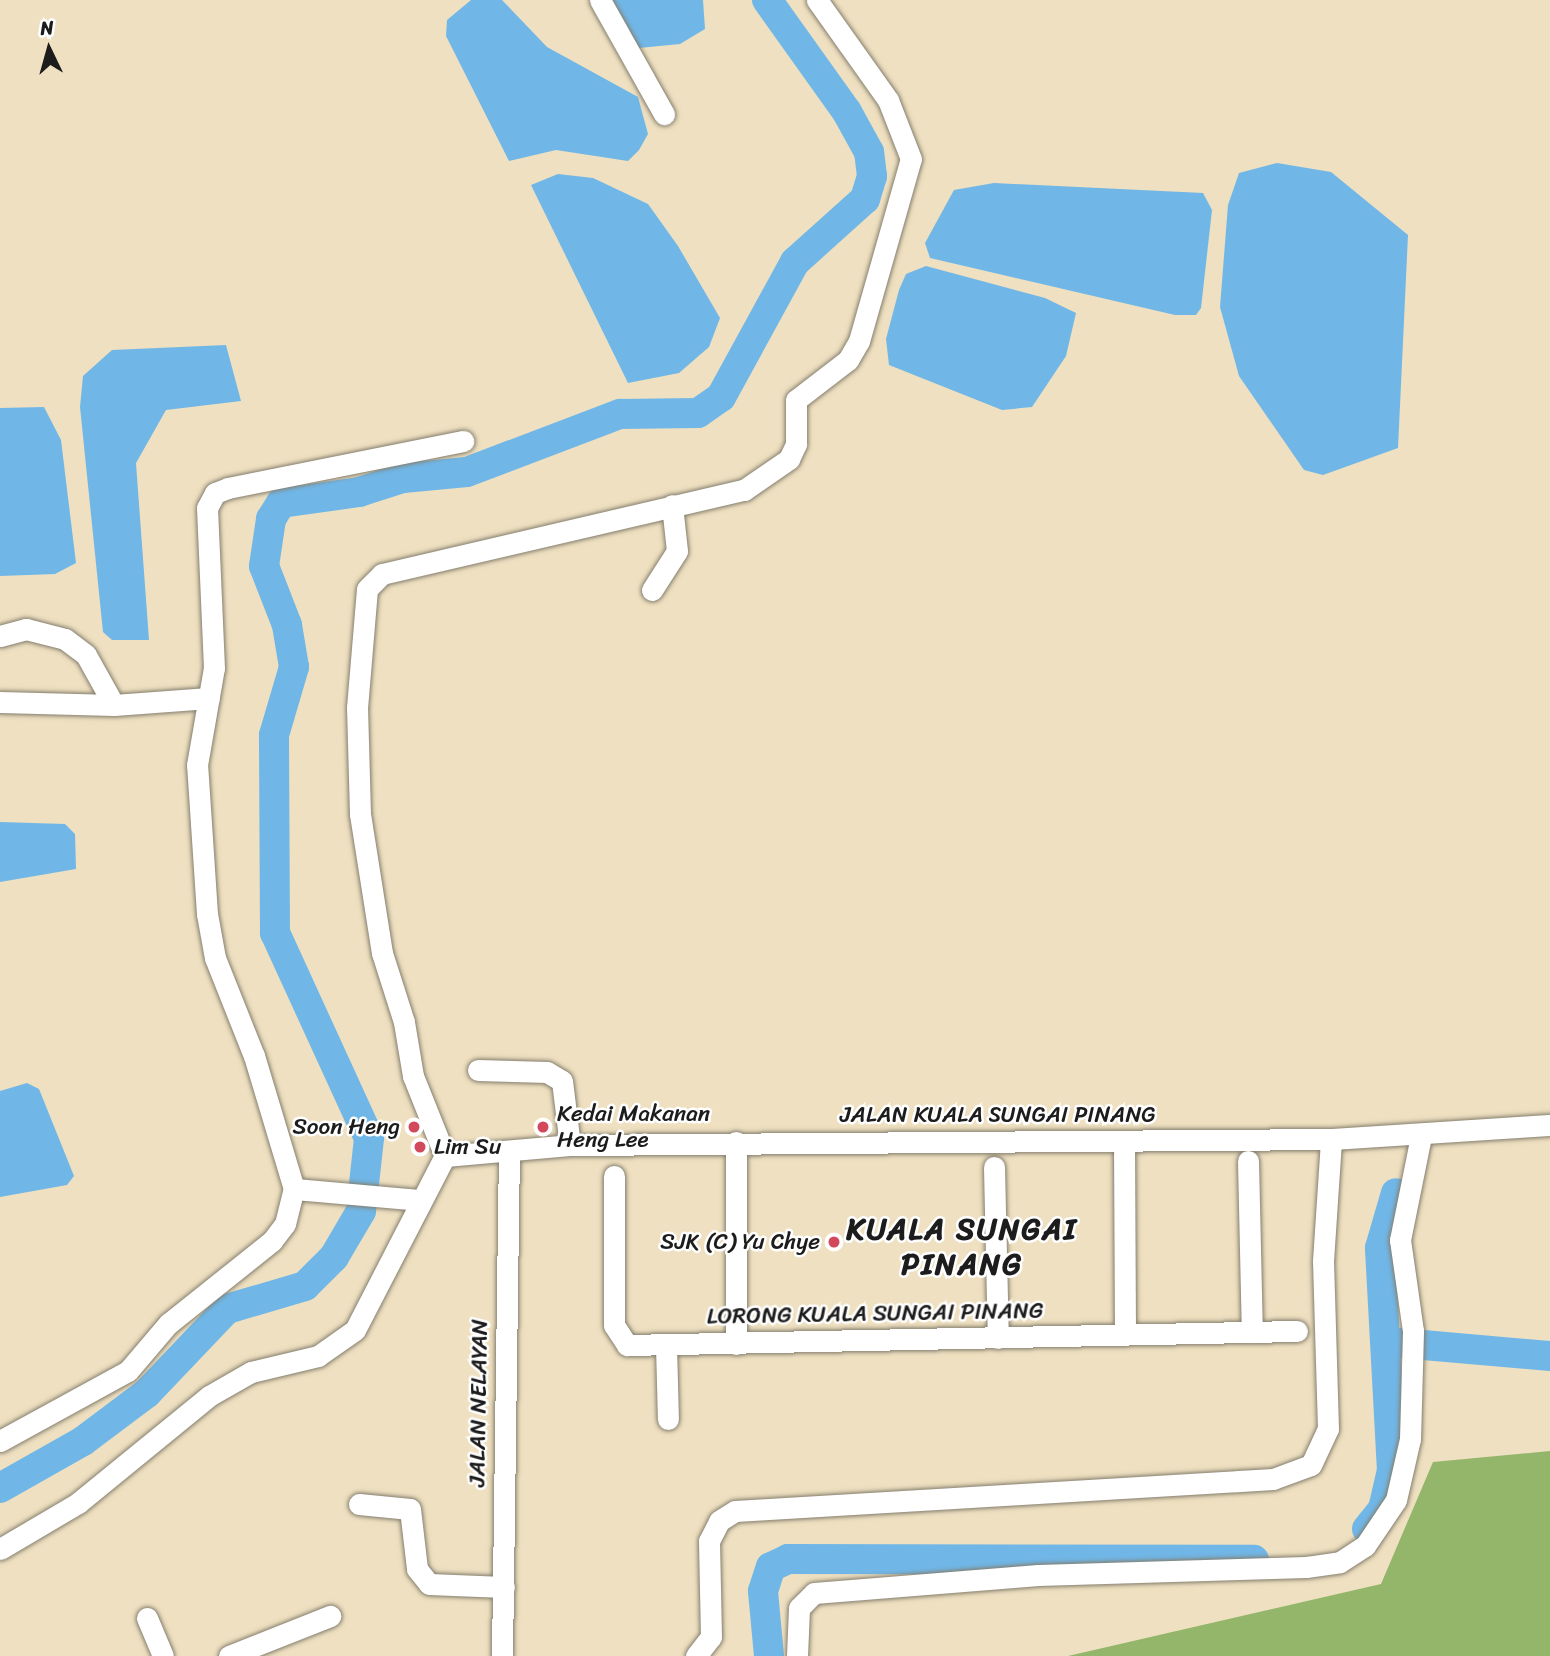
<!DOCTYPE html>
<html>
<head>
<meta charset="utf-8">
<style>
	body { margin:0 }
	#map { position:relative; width:1550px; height:1656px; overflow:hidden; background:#eee0c0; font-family:Sriracha,sans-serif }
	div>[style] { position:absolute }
	.forest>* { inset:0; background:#93b66a }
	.water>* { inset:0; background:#70b7e7 }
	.river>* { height:30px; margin:-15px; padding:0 15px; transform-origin:15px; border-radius:15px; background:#70b7e7 }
	.roads { filter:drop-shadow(0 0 2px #857e6e) drop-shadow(0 0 2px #857e6e) }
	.minor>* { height:21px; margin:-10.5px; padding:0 10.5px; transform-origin:10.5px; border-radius:10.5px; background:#fff }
	.dots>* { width:19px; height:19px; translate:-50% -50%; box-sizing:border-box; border:4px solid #fff; border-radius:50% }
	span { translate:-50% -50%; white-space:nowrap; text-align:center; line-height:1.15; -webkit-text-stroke:5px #fff; paint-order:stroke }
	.poi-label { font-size:23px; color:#1c1c1c }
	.left { translate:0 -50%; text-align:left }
	.right { translate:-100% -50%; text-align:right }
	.street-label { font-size:23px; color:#1c1c1c }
	.district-label { font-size:30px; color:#1c1c1c; font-weight:700; letter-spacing:2px }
	.north { position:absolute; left:14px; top:14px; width:70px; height:70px; -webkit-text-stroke:5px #fff; paint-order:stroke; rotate:355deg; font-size:19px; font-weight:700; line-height:28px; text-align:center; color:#1c1c1c }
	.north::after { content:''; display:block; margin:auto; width:24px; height:32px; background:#1c1c1c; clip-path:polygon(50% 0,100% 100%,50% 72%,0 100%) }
</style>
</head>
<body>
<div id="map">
	<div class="forest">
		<i style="clip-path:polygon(1550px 1451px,1550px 1656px,1068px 1656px,1381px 1584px,1433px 1462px)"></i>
	</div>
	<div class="water">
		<i style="clip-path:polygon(471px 0,502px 0,547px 47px,638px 97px,648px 134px,639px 150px,628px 161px,556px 150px,509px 161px,446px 36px,447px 20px)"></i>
		<i style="clip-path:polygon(605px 0,703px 0,705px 29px,680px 44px,639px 48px)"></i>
		<i style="clip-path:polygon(1277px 163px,1331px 172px,1408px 235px,1398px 448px,1323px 475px,1304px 470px,1239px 376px,1220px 307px,1228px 205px,1239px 173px)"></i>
		<i style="clip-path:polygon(558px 174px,593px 178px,648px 204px,678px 246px,720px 318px,709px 347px,679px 373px,628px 383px,531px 185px)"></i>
		<i style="clip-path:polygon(994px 183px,1203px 193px,1212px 210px,1201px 308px,1196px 315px,1175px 315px,930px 258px,925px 243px,954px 190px)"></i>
		<i style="clip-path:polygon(926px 266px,1045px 298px,1076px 313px,1066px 356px,1032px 407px,1002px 410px,889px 365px,886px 339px,899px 290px,906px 274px)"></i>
		<i style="clip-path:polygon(226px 345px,241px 401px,166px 410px,136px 463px,149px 640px,112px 640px,103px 632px,80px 407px,83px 376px,112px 350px)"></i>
		<i style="clip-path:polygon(44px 407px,61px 440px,76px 563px,55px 574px,0 576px,0 408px)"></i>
		<i style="clip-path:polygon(0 822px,65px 824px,75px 834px,76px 869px,0 882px)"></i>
		<i style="clip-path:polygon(27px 1083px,39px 1089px,74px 1176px,67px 1185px,0 1197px,0 1091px)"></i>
	</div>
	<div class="river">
		<i style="left:1389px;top:1342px;width:162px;rotate:5deg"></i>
		<i style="left:0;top:1488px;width:95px;rotate:-29.5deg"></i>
		<i style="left:83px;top:1441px;width:80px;rotate:-36.9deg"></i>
		<i style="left:147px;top:1393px;width:116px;rotate:-46.4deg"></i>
		<i style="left:227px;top:1309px;width:81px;rotate:-16.4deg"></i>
		<i style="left:305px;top:1286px;width:41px;rotate:-45deg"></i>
		<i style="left:334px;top:1257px;width:53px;rotate:-59.6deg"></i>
		<i style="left:361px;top:1211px;width:73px;rotate:-83.7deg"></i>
		<i style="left:369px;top:1138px;width:226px;rotate:-114.6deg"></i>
		<i style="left:275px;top:933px;width:198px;rotate:-90.3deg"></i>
		<i style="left:274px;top:735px;width:71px;rotate:-73.6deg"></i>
		<i style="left:294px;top:667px;width:43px;rotate:-99.5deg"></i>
		<i style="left:287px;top:625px;width:63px;rotate:-111.3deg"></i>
		<i style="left:264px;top:566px;width:48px;rotate:-81.5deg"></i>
		<i style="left:271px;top:519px;width:19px;rotate:-58deg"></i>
		<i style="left:281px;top:503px;width:79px;rotate:-8deg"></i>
		<i style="left:359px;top:492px;width:46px;rotate:-17.7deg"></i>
		<i style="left:403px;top:478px;width:64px;rotate:-5.4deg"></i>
		<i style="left:467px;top:472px;width:164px;rotate:-20.8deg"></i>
		<i style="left:620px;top:414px;width:78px;rotate:-0.7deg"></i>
		<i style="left:698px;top:413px;width:28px;rotate:-35deg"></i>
		<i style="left:721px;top:397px;width:154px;rotate:-61.3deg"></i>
		<i style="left:795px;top:262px;width:94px;rotate:-42deg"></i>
		<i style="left:865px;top:199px;width:24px;rotate:-73deg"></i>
		<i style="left:872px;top:176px;width:24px;rotate:-97deg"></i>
		<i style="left:869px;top:152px;width:46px;rotate:-118.8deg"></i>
		<i style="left:847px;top:112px;width:138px;rotate:-125.5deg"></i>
		<i style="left:1367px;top:1529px;width:26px;rotate:-51deg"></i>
		<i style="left:1383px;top:1509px;width:39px;rotate:-77deg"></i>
		<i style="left:1392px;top:1471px;width:223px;rotate:-93.1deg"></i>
		<i style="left:1380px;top:1248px;width:57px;rotate:-73.8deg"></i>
		<i style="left:769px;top:1656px;width:65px;rotate:-95.3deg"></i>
		<i style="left:763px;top:1591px;width:25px;rotate:-72deg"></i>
		<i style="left:771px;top:1567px;width:19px;rotate:-25deg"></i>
		<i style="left:788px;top:1559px;width:466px;rotate:0.1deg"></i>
	</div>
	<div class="roads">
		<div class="minor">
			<i style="left:600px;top:0;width:131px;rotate:60.7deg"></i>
			<i style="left:652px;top:590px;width:46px;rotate:-57.3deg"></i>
			<i style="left:677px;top:551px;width:46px;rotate:-96.2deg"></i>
			<i style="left:0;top:636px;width:27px;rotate:-15deg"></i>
			<i style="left:26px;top:629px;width:40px;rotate:14.4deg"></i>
			<i style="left:65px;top:639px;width:26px;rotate:37deg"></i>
			<i style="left:86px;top:655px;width:57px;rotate:60.8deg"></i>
			<i style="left:0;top:702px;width:114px;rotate:1.5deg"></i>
			<i style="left:114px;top:705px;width:95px;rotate:-4.2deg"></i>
			<i style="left:478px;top:1070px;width:69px;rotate:1.7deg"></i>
			<i style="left:547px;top:1072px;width:17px;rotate:31deg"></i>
			<i style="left:562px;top:1081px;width:64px;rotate:82.9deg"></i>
			<i style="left:1124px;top:1141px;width:194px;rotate:89.7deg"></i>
			<i style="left:736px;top:1142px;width:202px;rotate:90deg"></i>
			<i style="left:445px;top:1156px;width:125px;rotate:-5deg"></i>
			<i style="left:570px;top:1145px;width:761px;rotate:-0.45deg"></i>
			<i style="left:1331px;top:1139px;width:219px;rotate:-3.7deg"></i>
			<i style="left:1248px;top:1161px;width:171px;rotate:88.7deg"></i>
			<i style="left:994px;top:1167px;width:171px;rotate:88.7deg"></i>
			<i style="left:614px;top:1176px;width:149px;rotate:90deg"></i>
			<i style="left:614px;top:1325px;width:24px;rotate:57deg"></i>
			<i style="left:627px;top:1345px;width:670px;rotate:-1.2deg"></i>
			<i style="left:294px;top:1189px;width:139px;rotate:-106.7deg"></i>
			<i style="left:254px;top:1056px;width:105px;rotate:-111.7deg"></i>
			<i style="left:215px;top:958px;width:45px;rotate:-100.3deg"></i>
			<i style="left:207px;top:914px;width:149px;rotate:-93.8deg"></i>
			<i style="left:197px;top:765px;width:98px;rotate:-80.1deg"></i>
			<i style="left:214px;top:668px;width:160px;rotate:-92.5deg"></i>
			<i style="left:207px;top:508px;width:17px;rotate:-62deg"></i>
			<i style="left:215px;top:493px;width:14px;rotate:-21deg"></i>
			<i style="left:228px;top:488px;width:240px;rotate:-11.3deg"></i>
			<i style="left:666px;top:1345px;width:74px;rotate:88.5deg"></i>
			<i style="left:0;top:1441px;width:146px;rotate:-28.7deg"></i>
			<i style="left:128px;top:1371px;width:62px;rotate:-49.6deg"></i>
			<i style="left:168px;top:1324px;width:133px;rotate:-38.6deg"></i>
			<i style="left:272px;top:1241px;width:21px;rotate:-53deg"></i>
			<i style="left:285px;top:1224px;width:36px;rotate:-76deg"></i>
			<i style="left:294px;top:1189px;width:126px;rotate:5deg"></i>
			<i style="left:359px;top:1504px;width:51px;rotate:5.6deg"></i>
			<i style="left:410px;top:1509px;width:60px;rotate:83.3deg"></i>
			<i style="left:417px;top:1569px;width:19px;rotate:51deg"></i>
			<i style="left:429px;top:1584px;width:75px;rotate:2.3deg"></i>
			<i style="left:0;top:1549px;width:91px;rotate:-30.5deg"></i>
			<i style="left:78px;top:1503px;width:169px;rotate:-39.2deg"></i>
			<i style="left:209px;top:1396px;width:48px;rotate:-29.7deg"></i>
			<i style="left:251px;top:1372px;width:69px;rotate:-13.4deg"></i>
			<i style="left:318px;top:1356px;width:45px;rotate:-35.1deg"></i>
			<i style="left:355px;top:1330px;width:196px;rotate:-62.7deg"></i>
			<i style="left:445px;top:1156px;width:86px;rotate:-111.8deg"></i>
			<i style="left:413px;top:1076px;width:55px;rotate:-99.5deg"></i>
			<i style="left:404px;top:1022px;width:72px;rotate:-107.7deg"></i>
			<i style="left:382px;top:953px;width:141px;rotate:-99deg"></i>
			<i style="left:360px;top:814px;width:106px;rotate:-91.6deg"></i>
			<i style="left:357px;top:708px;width:119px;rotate:-85.2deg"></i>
			<i style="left:367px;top:589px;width:21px;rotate:-45deg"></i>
			<i style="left:382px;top:574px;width:372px;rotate:-13.1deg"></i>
			<i style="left:744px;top:490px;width:55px;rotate:-34.6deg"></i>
			<i style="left:789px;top:459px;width:17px;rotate:-65deg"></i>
			<i style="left:796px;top:444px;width:44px;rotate:-90deg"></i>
			<i style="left:796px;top:400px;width:66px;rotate:-37.6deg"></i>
			<i style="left:848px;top:360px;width:22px;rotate:-60deg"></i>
			<i style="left:859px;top:341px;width:189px;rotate:-74.1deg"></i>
			<i style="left:911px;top:159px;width:63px;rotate:-111.3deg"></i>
			<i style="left:888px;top:100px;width:123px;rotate:-125.4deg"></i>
			<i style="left:147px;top:1618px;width:41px;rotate:67.2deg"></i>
			<i style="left:229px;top:1656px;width:109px;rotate:-21.6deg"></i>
			<i style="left:502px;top:1656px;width:505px;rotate:-89.21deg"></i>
			<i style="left:696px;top:1656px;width:24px;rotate:-52deg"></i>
			<i style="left:711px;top:1637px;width:96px;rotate:-91.2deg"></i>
			<i style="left:709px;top:1541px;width:22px;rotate:-63deg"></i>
			<i style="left:719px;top:1521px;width:19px;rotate:-32deg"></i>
			<i style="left:735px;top:1511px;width:539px;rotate:-3.4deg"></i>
			<i style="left:1273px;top:1479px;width:40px;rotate:-20.2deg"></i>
			<i style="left:1311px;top:1465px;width:40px;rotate:-65deg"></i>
			<i style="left:1328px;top:1429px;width:168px;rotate:-91.7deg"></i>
			<i style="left:1323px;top:1261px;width:122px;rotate:-86.2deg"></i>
			<i style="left:797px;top:1656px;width:48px;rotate:-87.6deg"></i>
			<i style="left:799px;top:1608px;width:21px;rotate:-45deg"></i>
			<i style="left:814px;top:1593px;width:225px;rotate:-4.6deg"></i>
			<i style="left:1038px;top:1575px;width:268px;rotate:-1.7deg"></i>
			<i style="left:1306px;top:1567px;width:34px;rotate:-8deg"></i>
			<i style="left:1340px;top:1562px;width:30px;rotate:-33deg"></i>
			<i style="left:1365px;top:1546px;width:55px;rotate:-56deg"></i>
			<i style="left:1396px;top:1500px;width:63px;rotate:-77.1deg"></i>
			<i style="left:1410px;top:1439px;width:108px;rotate:-88.4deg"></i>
			<i style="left:1413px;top:1331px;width:92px;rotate:-98.1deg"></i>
			<i style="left:1400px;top:1240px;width:106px;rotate:-78.6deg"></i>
		</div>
	</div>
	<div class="dots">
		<i style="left:414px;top:1127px;background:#d1495b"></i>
		<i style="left:543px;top:1127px;background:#d1495b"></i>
		<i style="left:420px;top:1147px;background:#d1495b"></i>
		<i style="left:834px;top:1242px;background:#d1495b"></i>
	</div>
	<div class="poi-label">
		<span class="left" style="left:557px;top:1127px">Kedai Makanan<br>Heng Lee</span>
		<span class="right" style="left:400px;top:1127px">Soon Heng</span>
		<span class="left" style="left:434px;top:1147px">Lim Su</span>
		<span class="right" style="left:820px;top:1242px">SJK (C) Yu Chye</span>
	</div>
	<div class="street-label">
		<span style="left:998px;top:1115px">JALAN KUALA SUNGAI PINANG</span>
		<span style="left:875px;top:1314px;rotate:-1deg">LORONG KUALA SUNGAI PINANG</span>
		<span style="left:479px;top:1403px;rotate:-89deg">JALAN NELAYAN</span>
	</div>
	<div class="district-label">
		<span style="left:962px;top:1246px">KUALA SUNGAI<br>PINANG</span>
	</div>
	<div class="north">N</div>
</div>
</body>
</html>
